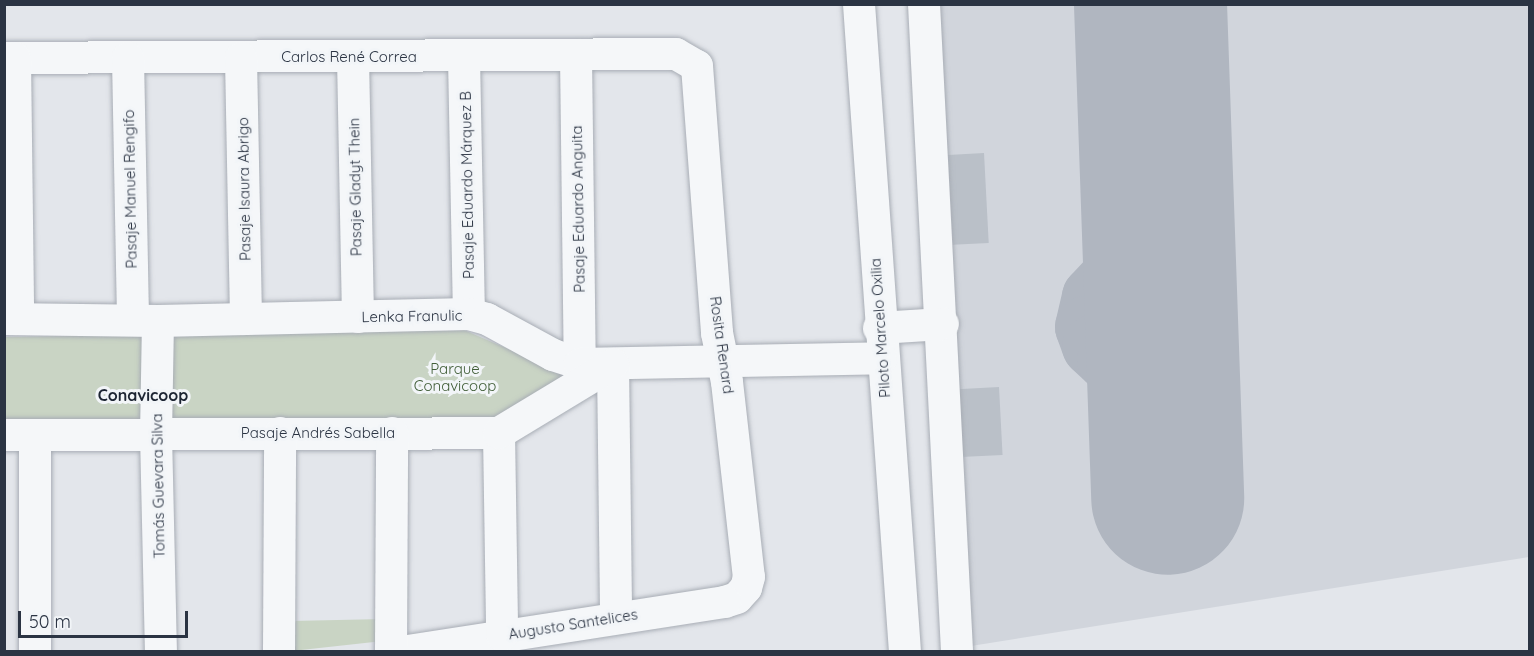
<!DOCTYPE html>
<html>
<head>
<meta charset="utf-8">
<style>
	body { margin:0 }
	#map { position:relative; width:1534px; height:656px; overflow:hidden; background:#e3e6eb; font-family:Quicksand,sans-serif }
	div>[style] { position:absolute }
	.built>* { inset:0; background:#d1d5dc }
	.green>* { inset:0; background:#c9d4c4 }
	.taxiway>* { height:62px; margin:-31px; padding:0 31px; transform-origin:31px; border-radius:31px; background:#b0b6c0 }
	.runway>* { height:153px; margin:-76.5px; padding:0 76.5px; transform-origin:76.5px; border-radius:76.5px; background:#b0b6c0 }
	.building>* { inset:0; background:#bac0c8; transform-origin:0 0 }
	.roads { filter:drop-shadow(0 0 2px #a8adb5) drop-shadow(0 0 2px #a8adb5) }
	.minor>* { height:32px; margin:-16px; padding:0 16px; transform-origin:16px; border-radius:16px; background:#f5f7f9 }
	span { translate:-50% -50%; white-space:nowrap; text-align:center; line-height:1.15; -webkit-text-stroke:6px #f2f5f8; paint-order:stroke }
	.street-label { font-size:15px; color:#2b3443 }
	.park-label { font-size:15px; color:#415e38 }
	.neighbourhood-label { font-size:16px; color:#1d2533; font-weight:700 }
	.frame { position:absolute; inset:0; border:6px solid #2b3443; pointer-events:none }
	.scale { position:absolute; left:18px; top:611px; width:170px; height:27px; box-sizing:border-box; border:3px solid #2b3443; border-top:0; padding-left:8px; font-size:18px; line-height:21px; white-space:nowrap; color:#2b3443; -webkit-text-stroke:4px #f2f5f8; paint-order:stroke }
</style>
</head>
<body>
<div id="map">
	<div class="built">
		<i style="clip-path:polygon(936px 5px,1529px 5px,1529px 557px,971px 646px)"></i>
	</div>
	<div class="green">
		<i style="clip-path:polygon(464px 330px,581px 380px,493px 423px,5px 424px,4px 337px)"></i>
		<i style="clip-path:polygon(384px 619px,383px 641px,292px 651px,291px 621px)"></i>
	</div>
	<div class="taxiway">
		<i style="left:1157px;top:209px;width:40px;rotate:113.4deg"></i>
		<i style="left:1141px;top:246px;width:70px;rotate:133.3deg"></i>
		<i style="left:1093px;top:297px;width:31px;rotate:103deg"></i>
		<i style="left:1086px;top:327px;width:20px;rotate:70deg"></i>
		<i style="left:1093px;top:346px;width:21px;rotate:43deg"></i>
		<i style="left:1108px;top:360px;width:23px;rotate:13deg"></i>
		<i style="left:1130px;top:365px;width:33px;rotate:-16deg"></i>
	</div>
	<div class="runway">
		<i style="left:1150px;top:4px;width:494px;rotate:88deg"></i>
	</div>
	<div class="building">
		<i style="left:984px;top:153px;width:90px;height:36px;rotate:87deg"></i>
		<i style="left:999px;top:387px;width:68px;height:42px;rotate:87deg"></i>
	</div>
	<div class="roads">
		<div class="minor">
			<i style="left:859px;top:4px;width:650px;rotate:85.94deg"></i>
			<i style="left:924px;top:4px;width:649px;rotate:87.08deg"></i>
			<i style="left:576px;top:55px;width:309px;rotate:89.3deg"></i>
			<i style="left:353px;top:57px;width:260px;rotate:88.9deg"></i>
			<i style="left:464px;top:57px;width:257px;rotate:88.9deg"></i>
			<i style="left:4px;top:58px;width:672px;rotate:-0.34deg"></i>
			<i style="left:676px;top:54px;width:24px;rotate:30deg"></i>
			<i style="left:697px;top:66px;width:268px;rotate:85.7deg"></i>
			<i style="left:717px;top:333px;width:50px;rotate:78.5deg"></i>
			<i style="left:727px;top:382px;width:196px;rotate:83.6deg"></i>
			<i style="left:749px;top:577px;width:11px;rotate:105deg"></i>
			<i style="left:746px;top:588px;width:13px;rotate:132deg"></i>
			<i style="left:737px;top:598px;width:13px;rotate:162deg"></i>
			<i style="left:725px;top:602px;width:328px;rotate:171.2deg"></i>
			<i style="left:15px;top:58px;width:261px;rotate:89.3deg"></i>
			<i style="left:128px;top:58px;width:261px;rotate:88.9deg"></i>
			<i style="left:241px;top:58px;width:261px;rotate:88.9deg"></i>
			<i style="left:4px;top:319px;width:154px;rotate:0.7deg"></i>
			<i style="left:158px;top:321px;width:311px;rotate:-1.3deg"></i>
			<i style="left:469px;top:314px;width:19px;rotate:16deg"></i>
			<i style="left:487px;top:319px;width:75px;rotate:28.6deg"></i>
			<i style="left:553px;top:355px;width:28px;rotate:18deg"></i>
			<i style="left:580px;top:364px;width:301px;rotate:-1.1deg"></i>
			<i style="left:158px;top:321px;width:113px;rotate:91deg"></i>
			<i style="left:156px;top:434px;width:218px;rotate:88.7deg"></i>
			<i style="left:879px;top:328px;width:64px;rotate:-3.6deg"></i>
			<i style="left:613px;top:364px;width:253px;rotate:89.3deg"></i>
			<i style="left:499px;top:433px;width:202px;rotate:89.1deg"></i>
			<i style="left:4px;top:435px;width:495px;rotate:-0.2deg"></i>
			<i style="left:499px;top:433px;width:133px;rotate:-31.2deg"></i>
			<i style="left:35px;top:435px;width:217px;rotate:90deg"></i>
			<i style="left:279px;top:652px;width:219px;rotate:-89.7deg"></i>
			<i style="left:391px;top:652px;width:219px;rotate:-89.7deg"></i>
		</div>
	</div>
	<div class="street-label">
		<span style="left:349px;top:57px">Carlos René Correa</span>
		<span style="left:467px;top:185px;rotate:-91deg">Pasaje Eduardo Márquez B</span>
		<span style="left:355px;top:187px;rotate:-91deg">Pasaje Gladyt Thein</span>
		<span style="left:130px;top:189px;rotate:-91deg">Pasaje Manuel Rengifo</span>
		<span style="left:244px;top:189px;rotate:-91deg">Pasaje Isaura Abrigo</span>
		<span style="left:578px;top:209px;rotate:-91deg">Pasaje Eduardo Anguita</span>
		<span style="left:412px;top:316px;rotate:-1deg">Lenka Franulic</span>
		<span style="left:880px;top:328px;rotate:-94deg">Piloto Marcelo Oxilia</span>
		<span style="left:722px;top:345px;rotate:82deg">Rosita Renard</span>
		<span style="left:318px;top:433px">Pasaje Andrés Sabella</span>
		<span style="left:158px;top:486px;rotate:-91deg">Tomás Guevara Silva</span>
		<span style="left:573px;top:624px;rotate:-9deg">Augusto Santelices</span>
	</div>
	<div class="park-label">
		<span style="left:455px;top:377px">Parque<br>Conavicoop</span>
	</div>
	<div class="neighbourhood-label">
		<span style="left:143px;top:395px">Conavicoop</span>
	</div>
	<div class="frame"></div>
	<div class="scale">50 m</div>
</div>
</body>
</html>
